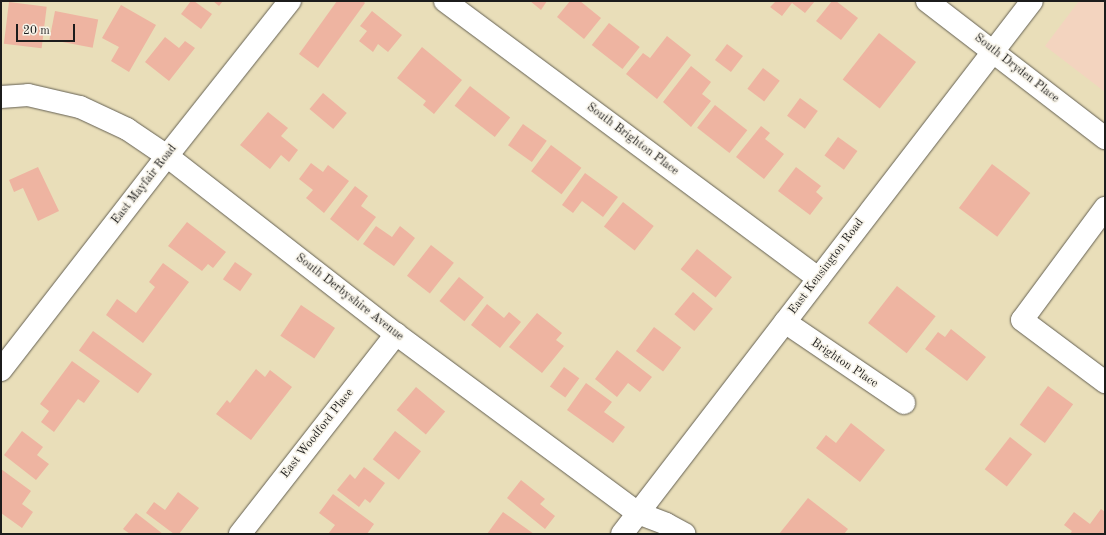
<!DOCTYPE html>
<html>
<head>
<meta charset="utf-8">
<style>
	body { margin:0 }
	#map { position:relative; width:1106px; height:535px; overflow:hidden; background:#e9deb9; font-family:"Old Standard TT",serif }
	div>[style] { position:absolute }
	.built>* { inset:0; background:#f3d4bf }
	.building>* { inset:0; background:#eeb4a1; transform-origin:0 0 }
	.roads { filter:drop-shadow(0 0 1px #646053) drop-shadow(0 0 1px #646053) }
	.street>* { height:22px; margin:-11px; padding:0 11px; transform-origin:11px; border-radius:11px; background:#fff }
	.secondary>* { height:22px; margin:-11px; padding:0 11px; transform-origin:11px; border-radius:11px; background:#fff }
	span { translate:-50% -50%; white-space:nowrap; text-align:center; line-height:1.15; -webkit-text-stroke:3px #f7f3e8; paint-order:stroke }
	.street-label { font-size:12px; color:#1c1c1c }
	.frame { position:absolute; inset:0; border:2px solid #1c1c1c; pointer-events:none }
	.scale { position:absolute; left:16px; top:24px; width:59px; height:18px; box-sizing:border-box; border:2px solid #1c1c1c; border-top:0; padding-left:5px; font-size:12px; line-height:14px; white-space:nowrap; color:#1c1c1c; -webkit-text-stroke:3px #f7f3e8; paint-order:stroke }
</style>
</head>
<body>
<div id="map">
	<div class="built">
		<i style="clip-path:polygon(1079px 1px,1105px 1px,1105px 92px,1045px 46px)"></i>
	</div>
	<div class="building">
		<i style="clip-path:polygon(191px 1px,194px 1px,212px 14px,201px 29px,181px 14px)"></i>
		<i style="clip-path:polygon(213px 1px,223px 1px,219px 6px)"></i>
		<i style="clip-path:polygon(337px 1px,363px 1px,365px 3px,318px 68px,299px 54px)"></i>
		<i style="clip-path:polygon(530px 1px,547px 1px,541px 10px)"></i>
		<i style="clip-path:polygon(570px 1px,580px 1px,601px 18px,584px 39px,557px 17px)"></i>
		<i style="clip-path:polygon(776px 1px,815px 1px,805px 13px,792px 3px,782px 16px,770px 7px)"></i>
		<i style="clip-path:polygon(832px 1px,836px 1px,858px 18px,841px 40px,816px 21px)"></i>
		<i style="left:9px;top:2px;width:38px;height:42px;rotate:7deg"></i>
		<i style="clip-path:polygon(121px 5px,156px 25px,129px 72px,111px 61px,119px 47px,102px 38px)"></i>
		<i style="left:55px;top:11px;width:44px;height:29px;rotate:11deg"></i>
		<i style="clip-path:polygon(372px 11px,402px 35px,388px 52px,378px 44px,373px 52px,359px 41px,367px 31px,360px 26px)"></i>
		<i style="left:609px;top:23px;width:39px;height:28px;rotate:38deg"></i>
		<i style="left:879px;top:33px;width:47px;height:59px;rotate:38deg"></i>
		<i style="clip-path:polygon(667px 36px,691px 55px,657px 99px,626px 74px,643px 53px,650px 58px)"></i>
		<i style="clip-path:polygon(165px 37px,179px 48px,185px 41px,195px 48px,169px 81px,145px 62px)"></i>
		<i style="left:727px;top:44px;width:20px;height:20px;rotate:37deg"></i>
		<i style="clip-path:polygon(422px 47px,462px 80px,434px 114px,423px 105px,426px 101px,397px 78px)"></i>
		<i style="clip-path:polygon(691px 66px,711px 82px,702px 94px,711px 101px,691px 127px,663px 102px)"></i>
		<i style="left:763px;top:68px;width:21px;height:26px;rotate:37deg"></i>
		<i style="left:470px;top:86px;width:51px;height:25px;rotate:38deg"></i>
		<i style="left:323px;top:93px;width:31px;height:21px;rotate:40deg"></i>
		<i style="left:800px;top:98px;width:22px;height:22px;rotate:36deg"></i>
		<i style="left:715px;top:105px;width:41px;height:29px;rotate:38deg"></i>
		<i style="clip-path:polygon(268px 112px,288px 128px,281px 136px,298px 150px,289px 162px,281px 155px,270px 169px,240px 145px)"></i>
		<i style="left:523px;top:124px;width:29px;height:26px;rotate:35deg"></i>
		<i style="clip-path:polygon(761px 126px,770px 133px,765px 139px,784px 154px,764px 179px,736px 157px)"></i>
		<i style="left:838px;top:137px;width:24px;height:23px;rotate:36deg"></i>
		<i style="left:551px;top:145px;width:38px;height:33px;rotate:37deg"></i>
		<i style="clip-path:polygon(311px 163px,323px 172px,328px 165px,349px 181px,324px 213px,306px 198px,313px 190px,299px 179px)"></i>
		<i style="left:992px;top:164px;width:48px;height:55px;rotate:37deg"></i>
		<i style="clip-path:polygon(38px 167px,59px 211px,38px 221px,23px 188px,14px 192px,9px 180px)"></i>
		<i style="clip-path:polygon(796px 167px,821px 186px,816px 192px,823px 198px,810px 215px,778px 191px)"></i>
		<i style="clip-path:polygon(585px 173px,618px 197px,603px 217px,582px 201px,573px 213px,562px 205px)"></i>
		<i style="clip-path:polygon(355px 186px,368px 196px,361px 206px,376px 217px,358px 241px,330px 219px)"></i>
		<i style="left:623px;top:202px;width:39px;height:31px;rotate:38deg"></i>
		<i style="clip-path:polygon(187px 222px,226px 252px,213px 268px,208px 264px,202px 271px,168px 246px)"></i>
		<i style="clip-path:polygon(376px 226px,392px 237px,400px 226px,415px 238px,394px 266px,363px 244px)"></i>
		<i style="left:431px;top:245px;width:29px;height:39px;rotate:38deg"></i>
		<i style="left:697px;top:249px;width:45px;height:26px;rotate:39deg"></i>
		<i style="left:235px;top:262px;width:21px;height:21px;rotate:35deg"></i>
		<i style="clip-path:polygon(163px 263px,189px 282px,143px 343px,106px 315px,117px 299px,136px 313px,155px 287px,149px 282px)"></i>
		<i style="left:459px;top:277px;width:32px;height:31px;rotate:39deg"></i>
		<i style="left:897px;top:286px;width:49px;height:47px;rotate:38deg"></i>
		<i style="left:693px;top:292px;width:26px;height:29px;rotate:40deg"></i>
		<i style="clip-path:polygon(487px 304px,504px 318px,509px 312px,521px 322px,500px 348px,471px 325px)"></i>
		<i style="left:301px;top:305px;width:41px;height:37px;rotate:34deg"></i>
		<i style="clip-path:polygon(537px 313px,562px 333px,556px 340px,564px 346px,542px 373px,509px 347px)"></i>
		<i style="left:654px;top:327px;width:34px;height:30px;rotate:37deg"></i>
		<i style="clip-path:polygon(951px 329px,986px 357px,967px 381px,925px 349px,938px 332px,945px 337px)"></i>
		<i style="left:93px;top:331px;width:73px;height:24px;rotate:36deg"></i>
		<i style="clip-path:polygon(617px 350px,652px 377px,640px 392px,628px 383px,617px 397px,595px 379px)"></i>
		<i style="clip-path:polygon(72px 361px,100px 381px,84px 403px,78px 399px,54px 432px,41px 422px,49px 411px,40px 404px)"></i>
		<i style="left:564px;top:367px;width:19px;height:24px;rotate:36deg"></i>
		<i style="clip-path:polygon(256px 369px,265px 377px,270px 370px,292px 387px,251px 440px,216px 414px,227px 400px,230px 403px)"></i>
		<i style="clip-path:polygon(586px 383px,612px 402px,604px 412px,625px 427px,613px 443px,567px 410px)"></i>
		<i style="left:1048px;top:386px;width:31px;height:48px;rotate:36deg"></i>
		<i style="left:416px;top:387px;width:38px;height:30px;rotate:40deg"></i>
		<i style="clip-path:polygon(851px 423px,885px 450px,860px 482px,816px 448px,826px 435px,836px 443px)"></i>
		<i style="clip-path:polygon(22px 431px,43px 447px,37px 455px,49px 464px,36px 480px,4px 455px)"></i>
		<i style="left:395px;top:431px;width:33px;height:36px;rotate:38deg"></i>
		<i style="left:1010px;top:437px;width:28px;height:41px;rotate:38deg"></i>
		<i style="clip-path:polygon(364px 467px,385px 483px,370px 503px,365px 499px,359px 507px,337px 490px,350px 474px,355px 479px)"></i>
		<i style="clip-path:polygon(1px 469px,31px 491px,22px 504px,33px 512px,22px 528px,1px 513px)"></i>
		<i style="clip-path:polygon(521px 480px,545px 499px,540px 504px,555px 516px,545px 529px,507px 498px)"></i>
		<i style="clip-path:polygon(178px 492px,199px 508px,179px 534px,174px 534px,146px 513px,154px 502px,165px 510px)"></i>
		<i style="clip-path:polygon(333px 494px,374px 524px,367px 534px,328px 534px,335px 525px,319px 513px)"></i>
		<i style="clip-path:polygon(808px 498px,848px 529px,844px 534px,779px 534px)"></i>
		<i style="clip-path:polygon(1101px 509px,1105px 512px,1105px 534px,1070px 534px,1072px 531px,1064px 525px,1074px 512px,1090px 524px)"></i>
		<i style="clip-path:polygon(503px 512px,534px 534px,487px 534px)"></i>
		<i style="clip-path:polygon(136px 513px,163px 534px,130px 534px,123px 529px)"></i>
	</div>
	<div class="roads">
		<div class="street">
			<i style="left:445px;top:1px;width:465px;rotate:36.6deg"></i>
			<i style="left:1px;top:97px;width:27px;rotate:-4deg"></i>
			<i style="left:28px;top:95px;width:53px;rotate:13deg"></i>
			<i style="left:80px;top:107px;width:52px;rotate:25.1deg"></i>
			<i style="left:127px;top:129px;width:48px;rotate:34deg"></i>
			<i style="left:167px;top:156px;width:290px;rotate:37.9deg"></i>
			<i style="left:396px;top:334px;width:301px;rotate:36.5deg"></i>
			<i style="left:638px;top:513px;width:30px;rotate:21deg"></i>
			<i style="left:666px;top:524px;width:21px;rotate:28deg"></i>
			<i style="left:1105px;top:208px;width:139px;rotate:126.5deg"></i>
			<i style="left:1022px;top:320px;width:104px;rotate:36.8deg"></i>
			<i style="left:785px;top:322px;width:144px;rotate:34.2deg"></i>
			<i style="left:1px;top:370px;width:271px;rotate:-52.2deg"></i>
			<i style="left:167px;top:156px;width:198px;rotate:-51.6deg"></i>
			<i style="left:240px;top:534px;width:254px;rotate:-52deg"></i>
		</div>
		<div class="secondary">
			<i style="left:927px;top:1px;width:225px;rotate:37.6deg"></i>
			<i style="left:622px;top:534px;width:672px;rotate:-52.43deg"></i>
		</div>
	</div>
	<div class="street-label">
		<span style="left:1016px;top:69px;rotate:38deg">South Dryden Place</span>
		<span style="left:632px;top:140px;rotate:37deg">South Brighton Place</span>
		<span style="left:145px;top:185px;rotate:-52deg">East Mayfair Road</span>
		<span style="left:827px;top:267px;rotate:-53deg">East Kensington Road</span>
		<span style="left:349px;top:298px;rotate:38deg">South Derbyshire Avenue</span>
		<span style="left:844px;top:364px;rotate:34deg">Brighton Place</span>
		<span style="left:318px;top:434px;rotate:-52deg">East Woodford Place</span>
	</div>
	<div class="frame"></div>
	<div class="scale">20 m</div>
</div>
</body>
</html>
